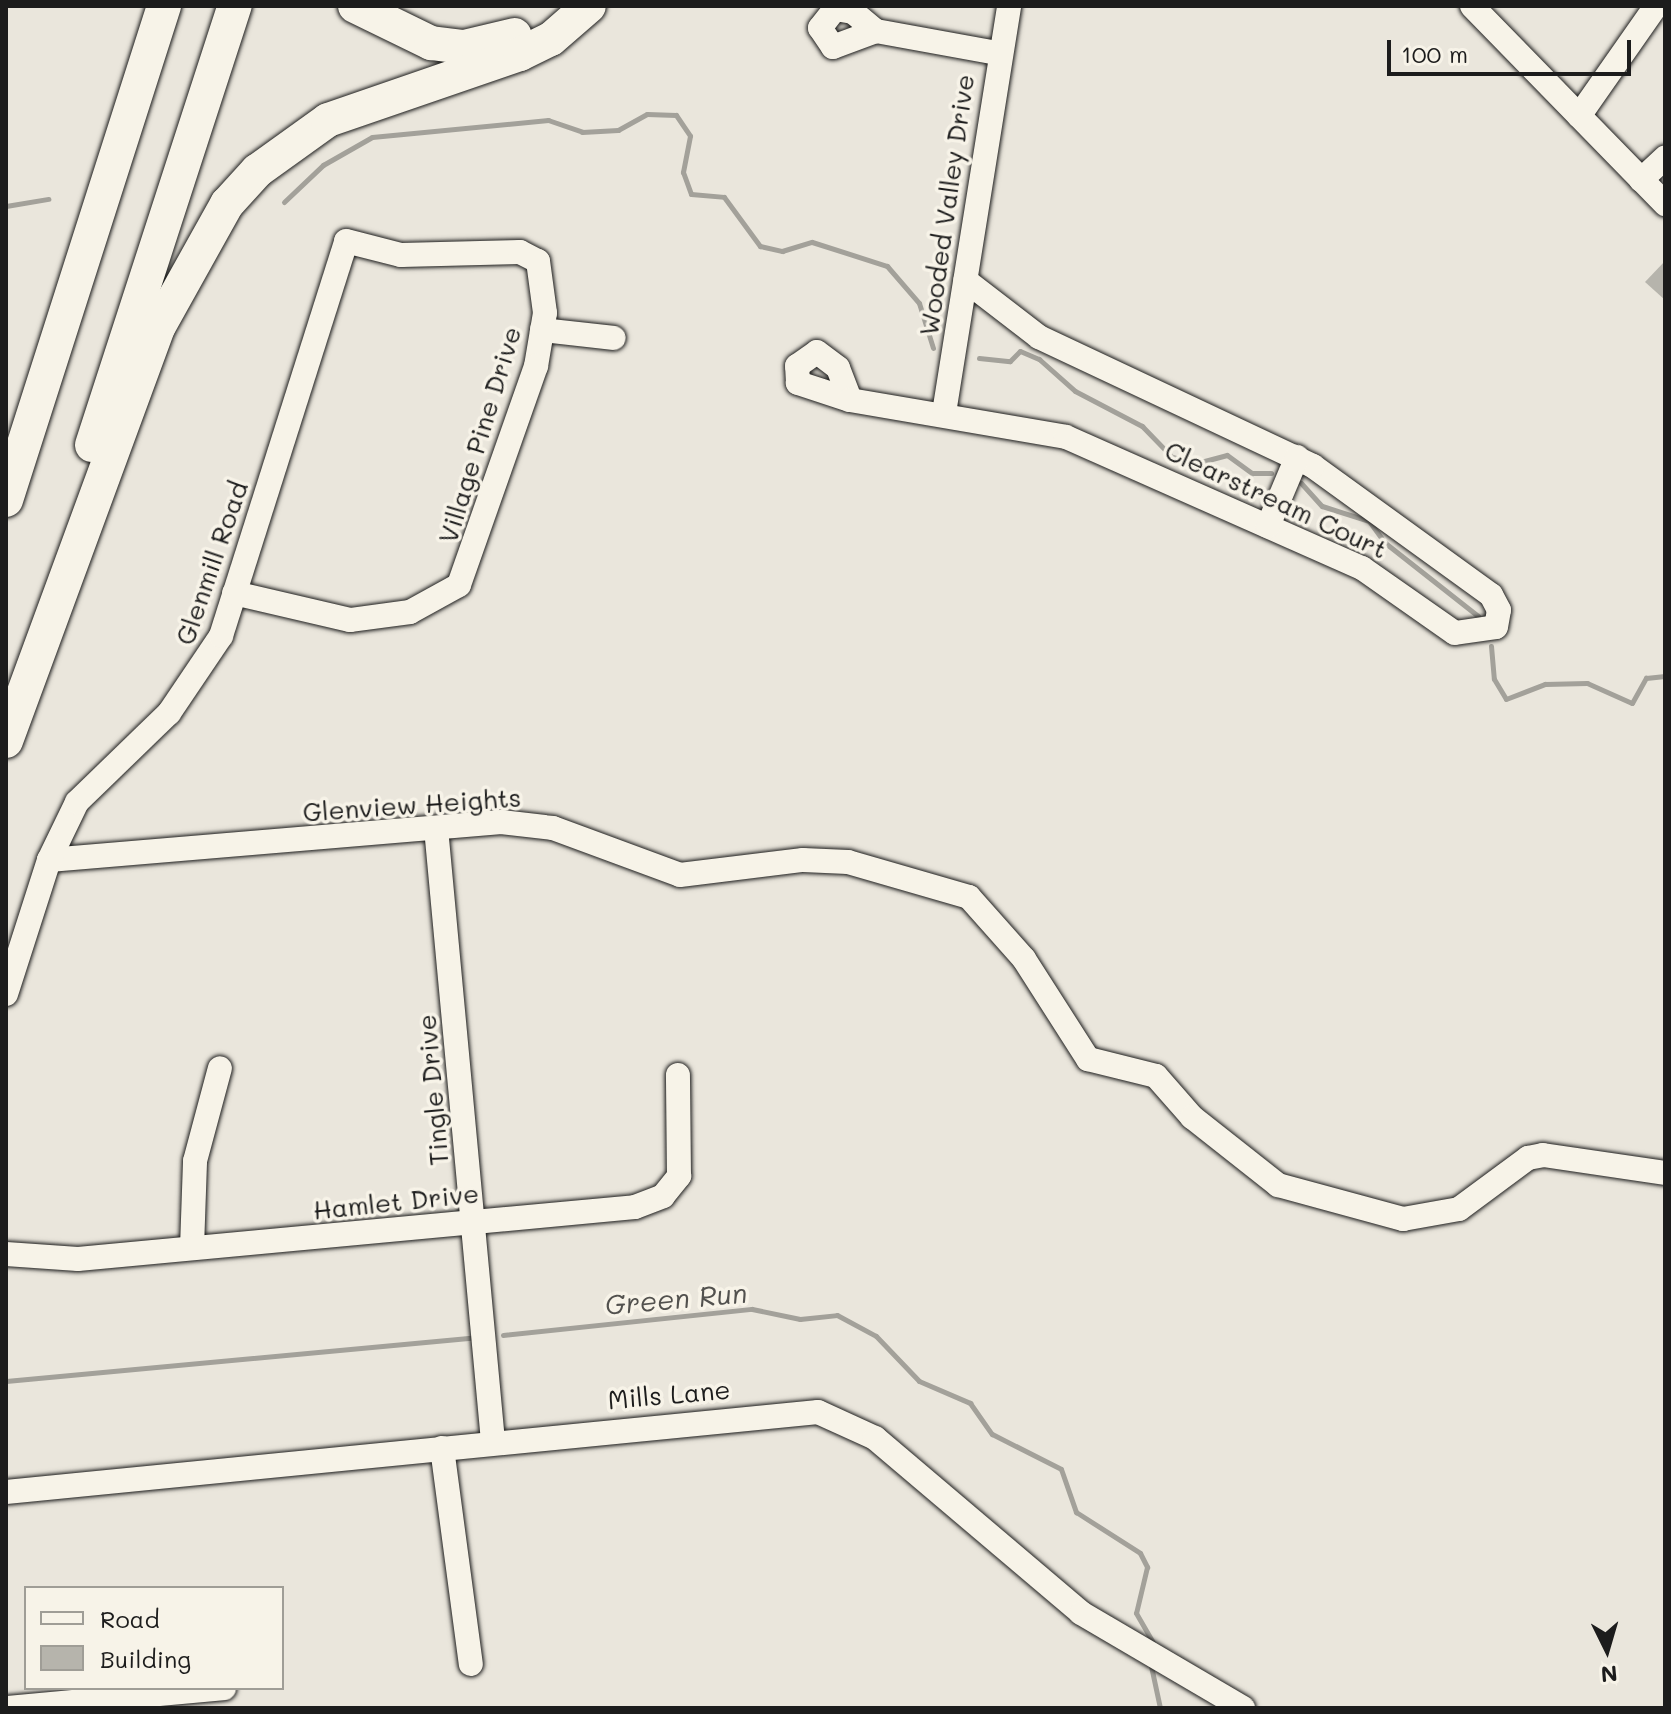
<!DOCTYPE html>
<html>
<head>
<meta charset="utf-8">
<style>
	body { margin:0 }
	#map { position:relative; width:1671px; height:1714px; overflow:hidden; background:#eae6dc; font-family:Mali,sans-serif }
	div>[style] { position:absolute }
	.stream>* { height:5px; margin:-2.5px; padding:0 2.5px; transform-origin:2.5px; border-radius:2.5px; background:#a3a19a }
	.building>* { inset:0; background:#b6b4ac }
	.roads { filter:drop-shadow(0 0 2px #1c1c1c) drop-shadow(0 0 2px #1c1c1c) }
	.minor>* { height:24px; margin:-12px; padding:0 12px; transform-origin:12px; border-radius:12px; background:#f7f3e8 }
	.highway>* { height:34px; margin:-17px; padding:0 17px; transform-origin:17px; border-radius:17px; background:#f7f3e8 }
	span { translate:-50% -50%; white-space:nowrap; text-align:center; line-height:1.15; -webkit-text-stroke:7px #f7f3e8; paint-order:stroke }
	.street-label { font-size:26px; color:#1c1c1c }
	.water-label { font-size:28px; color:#52514e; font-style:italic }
	.frame { position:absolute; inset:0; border:8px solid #1c1c1c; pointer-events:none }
	.legend { position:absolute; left:24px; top:1586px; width:260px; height:104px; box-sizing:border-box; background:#f7f3e8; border:2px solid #9f9d96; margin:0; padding:10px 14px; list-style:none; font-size:24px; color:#1c1c1c }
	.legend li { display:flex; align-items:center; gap:16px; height:40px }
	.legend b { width:40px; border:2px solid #9f9d96 }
	.north { position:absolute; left:1567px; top:1610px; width:80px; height:80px; -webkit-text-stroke:6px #f7f3e8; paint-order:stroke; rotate:175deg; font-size:22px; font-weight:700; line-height:32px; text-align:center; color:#1c1c1c }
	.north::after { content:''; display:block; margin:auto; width:28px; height:36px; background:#1c1c1c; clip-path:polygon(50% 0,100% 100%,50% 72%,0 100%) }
	.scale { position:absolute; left:1387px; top:40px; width:244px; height:36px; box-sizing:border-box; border:4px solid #1c1c1c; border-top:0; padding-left:10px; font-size:24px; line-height:28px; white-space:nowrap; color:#1c1c1c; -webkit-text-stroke:6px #f7f3e8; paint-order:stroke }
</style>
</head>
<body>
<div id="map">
	<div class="stream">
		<i style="left:284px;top:202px;width:54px;rotate:-43.5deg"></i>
		<i style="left:323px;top:165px;width:56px;rotate:-29.7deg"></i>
		<i style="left:372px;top:137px;width:177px;rotate:-5.5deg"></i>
		<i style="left:548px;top:120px;width:36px;rotate:19deg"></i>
		<i style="left:582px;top:132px;width:36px;rotate:-3deg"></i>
		<i style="left:618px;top:130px;width:33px;rotate:-29deg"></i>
		<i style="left:647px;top:114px;width:29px;rotate:2deg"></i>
		<i style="left:676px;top:115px;width:25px;rotate:56deg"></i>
		<i style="left:690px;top:136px;width:37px;rotate:101deg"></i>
		<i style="left:683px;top:172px;width:23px;rotate:70deg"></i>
		<i style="left:691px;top:194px;width:33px;rotate:5deg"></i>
		<i style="left:724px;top:197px;width:61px;rotate:53.7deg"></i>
		<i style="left:760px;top:246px;width:23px;rotate:13deg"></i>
		<i style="left:782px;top:251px;width:31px;rotate:-17deg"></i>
		<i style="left:812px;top:242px;width:79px;rotate:17.7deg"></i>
		<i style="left:887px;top:266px;width:49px;rotate:49.1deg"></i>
		<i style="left:919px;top:303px;width:47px;rotate:72.7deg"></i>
		<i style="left:6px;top:206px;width:43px;rotate:-9.5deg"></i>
		<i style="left:979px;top:358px;width:31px;rotate:6deg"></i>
		<i style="left:1010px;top:361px;width:14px;rotate:-45deg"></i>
		<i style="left:1020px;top:351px;width:21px;rotate:23deg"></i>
		<i style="left:1039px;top:359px;width:48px;rotate:41.6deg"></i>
		<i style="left:1075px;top:391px;width:76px;rotate:27.6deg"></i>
		<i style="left:1142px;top:426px;width:43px;rotate:45.9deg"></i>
		<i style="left:1172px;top:457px;width:26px;rotate:13deg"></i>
		<i style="left:1197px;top:463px;width:31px;rotate:-15deg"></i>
		<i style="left:1227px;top:455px;width:31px;rotate:36deg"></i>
		<i style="left:1252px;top:473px;width:19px"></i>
		<i style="left:1301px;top:483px;width:31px;rotate:48deg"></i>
		<i style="left:1322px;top:506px;width:49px;rotate:17.7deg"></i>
		<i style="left:1369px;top:521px;width:26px;rotate:54deg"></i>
		<i style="left:1384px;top:542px;width:120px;rotate:38.2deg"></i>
		<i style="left:1491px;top:646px;width:33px;rotate:85deg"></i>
		<i style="left:1494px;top:679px;width:23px;rotate:59deg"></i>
		<i style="left:1506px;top:699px;width:42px;rotate:-21deg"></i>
		<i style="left:1545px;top:684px;width:42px;rotate:-1.4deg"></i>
		<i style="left:1587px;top:683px;width:49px;rotate:24deg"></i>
		<i style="left:1632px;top:703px;width:29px;rotate:-61deg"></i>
		<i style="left:1646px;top:678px;width:19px;rotate:-6deg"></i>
		<i style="left:503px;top:1335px;width:250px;rotate:-6deg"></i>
		<i style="left:752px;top:1309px;width:49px;rotate:11.8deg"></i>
		<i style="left:800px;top:1319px;width:37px;rotate:-6deg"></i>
		<i style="left:837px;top:1315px;width:44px;rotate:28.3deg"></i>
		<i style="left:876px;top:1336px;width:62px;rotate:46.3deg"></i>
		<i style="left:919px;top:1381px;width:56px;rotate:23.3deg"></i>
		<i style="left:970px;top:1403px;width:38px;rotate:55deg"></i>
		<i style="left:992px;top:1434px;width:77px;rotate:26.9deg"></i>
		<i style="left:1061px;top:1469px;width:46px;rotate:70.8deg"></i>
		<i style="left:1076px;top:1512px;width:76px;rotate:32.6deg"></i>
		<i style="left:1140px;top:1553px;width:16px;rotate:63deg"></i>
		<i style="left:1147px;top:1567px;width:47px;rotate:103.4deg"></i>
		<i style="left:1136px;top:1613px;width:34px;rotate:60deg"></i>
		<i style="left:6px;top:1381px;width:467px;rotate:-5.3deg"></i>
		<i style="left:1151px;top:1666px;width:43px;rotate:77.9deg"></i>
	</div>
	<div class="building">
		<i style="clip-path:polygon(1665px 261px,1665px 300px,1645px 282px)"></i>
	</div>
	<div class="roads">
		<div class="minor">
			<i style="left:1472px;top:6px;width:277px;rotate:45.7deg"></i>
			<i style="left:835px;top:9px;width:18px;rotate:9deg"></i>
			<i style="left:853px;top:12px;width:30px;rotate:40deg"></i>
			<i style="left:876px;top:31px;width:46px;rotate:159.6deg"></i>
			<i style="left:833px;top:47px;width:23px;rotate:-124deg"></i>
			<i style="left:820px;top:28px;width:24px;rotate:-52deg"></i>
			<i style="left:876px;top:31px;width:123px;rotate:10.3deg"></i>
			<i style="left:1579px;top:116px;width:134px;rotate:-55deg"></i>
			<i style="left:1641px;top:180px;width:33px;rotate:-43deg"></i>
			<i style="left:542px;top:330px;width:72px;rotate:6.3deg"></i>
			<i style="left:817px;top:352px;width:26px;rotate:37deg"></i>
			<i style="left:838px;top:368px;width:34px;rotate:69deg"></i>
			<i style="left:850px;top:400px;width:55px;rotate:-161.9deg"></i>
			<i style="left:798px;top:383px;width:17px;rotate:-93deg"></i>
			<i style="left:797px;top:366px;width:24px;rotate:-35deg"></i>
			<i style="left:850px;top:400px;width:219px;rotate:9.7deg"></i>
			<i style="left:1066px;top:437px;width:324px;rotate:23.9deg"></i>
			<i style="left:1362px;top:568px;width:113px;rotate:35deg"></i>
			<i style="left:1455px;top:633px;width:41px;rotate:-8.3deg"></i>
			<i style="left:1496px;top:627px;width:17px;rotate:-80deg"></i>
			<i style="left:1499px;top:610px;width:17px;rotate:-118deg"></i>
			<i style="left:1491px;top:595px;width:220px;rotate:-144.1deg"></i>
			<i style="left:1313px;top:466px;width:303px;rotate:-154.8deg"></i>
			<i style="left:1039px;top:337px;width:93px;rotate:-142.4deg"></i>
			<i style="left:944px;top:413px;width:412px;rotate:-80.9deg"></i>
			<i style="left:1268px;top:526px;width:75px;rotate:-67.2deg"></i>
			<i style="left:436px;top:828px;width:616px;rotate:84.69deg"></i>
			<i style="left:49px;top:860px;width:454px;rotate:-4.8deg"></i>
			<i style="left:501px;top:822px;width:52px;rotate:6.6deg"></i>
			<i style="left:553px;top:828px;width:135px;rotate:20.3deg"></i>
			<i style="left:680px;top:875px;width:124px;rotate:-7deg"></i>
			<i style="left:803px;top:860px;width:45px;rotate:2.5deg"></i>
			<i style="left:848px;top:862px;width:126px;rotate:16.1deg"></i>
			<i style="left:969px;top:897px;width:83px;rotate:48.4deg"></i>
			<i style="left:1024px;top:959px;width:119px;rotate:57.4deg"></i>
			<i style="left:1088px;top:1059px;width:70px;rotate:14deg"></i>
			<i style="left:1156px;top:1076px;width:55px;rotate:48.7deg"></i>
			<i style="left:1192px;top:1117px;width:110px;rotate:38.3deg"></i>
			<i style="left:1278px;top:1185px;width:130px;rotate:15.2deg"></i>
			<i style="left:1403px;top:1219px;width:57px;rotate:-10.1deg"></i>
			<i style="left:1459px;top:1209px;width:86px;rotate:-36.5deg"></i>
			<i style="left:1528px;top:1158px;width:15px;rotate:-11deg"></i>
			<i style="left:1543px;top:1155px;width:123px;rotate:8.4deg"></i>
			<i style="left:6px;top:994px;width:141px;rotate:-72.2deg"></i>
			<i style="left:49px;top:860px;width:64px;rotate:-64.2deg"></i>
			<i style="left:77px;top:802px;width:128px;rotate:-44.1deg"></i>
			<i style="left:169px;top:713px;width:93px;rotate:-56deg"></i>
			<i style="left:221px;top:636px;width:414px;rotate:-72.4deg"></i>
			<i style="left:346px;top:241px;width:57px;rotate:14.3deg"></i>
			<i style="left:401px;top:255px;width:119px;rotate:-1.4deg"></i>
			<i style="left:520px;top:252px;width:20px;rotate:27deg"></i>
			<i style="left:538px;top:261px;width:52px;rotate:82.3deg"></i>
			<i style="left:545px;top:313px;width:54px;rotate:99.6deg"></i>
			<i style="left:536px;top:366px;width:232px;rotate:109.4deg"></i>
			<i style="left:459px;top:585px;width:56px;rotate:151.1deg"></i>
			<i style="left:410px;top:612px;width:61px;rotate:172.4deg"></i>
			<i style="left:350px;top:620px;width:119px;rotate:-166.9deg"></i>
			<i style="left:192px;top:1248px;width:87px;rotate:-88deg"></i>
			<i style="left:195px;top:1161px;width:96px;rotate:-75deg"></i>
			<i style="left:6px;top:1254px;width:72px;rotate:4deg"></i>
			<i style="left:78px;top:1259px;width:559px;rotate:-5.33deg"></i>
			<i style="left:635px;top:1207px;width:30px;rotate:-21deg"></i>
			<i style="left:663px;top:1196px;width:26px;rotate:-51deg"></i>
			<i style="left:679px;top:1176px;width:101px;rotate:-90.6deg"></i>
			<i style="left:442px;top:1448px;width:218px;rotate:82.4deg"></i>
			<i style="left:6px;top:1492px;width:816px;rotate:-5.63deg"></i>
			<i style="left:818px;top:1412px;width:63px;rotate:24.5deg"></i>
			<i style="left:875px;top:1438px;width:270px;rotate:40.3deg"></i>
			<i style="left:1081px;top:1613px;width:188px;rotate:30.4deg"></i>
			<i style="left:6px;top:1708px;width:219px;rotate:-5.2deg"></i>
		</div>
		<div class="highway">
			<i style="left:355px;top:6px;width:85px;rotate:26deg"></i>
			<i style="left:431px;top:43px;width:33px;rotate:7deg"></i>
			<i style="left:464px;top:47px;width:52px;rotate:-13.2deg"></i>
			<i style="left:92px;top:445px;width:462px;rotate:-72deg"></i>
			<i style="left:6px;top:500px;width:519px;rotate:-72.26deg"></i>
			<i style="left:6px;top:741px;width:442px;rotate:-69.8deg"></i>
			<i style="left:159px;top:326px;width:140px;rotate:-60.9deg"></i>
			<i style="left:227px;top:204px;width:45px;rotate:-47.7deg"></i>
			<i style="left:257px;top:171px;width:87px;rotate:-35.7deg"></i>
			<i style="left:328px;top:120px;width:203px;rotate:-19deg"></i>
			<i style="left:520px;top:54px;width:34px;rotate:-26deg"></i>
			<i style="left:551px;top:39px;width:50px;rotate:-41deg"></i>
		</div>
	</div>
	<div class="street-label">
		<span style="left:947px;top:205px;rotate:-82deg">Wooded Valley Drive</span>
		<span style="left:480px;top:435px;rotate:-73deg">Village Pine Drive</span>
		<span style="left:1276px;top:500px;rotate:25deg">Clearstream Court</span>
		<span style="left:212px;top:563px;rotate:-71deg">Glenmill Road</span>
		<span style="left:412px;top:805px;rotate:-4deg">Glenview Heights</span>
		<span style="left:433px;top:1090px;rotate:-95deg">Tingle Drive</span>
		<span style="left:396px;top:1202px;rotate:-6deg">Hamlet Drive</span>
		<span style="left:669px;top:1395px;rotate:-5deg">Mills Lane</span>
	</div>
	<div class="water-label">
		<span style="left:676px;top:1298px;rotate:-5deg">Green Run</span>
	</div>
	<div class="frame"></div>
	<ul class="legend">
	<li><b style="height:10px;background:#f7f3e8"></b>Road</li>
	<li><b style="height:22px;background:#b6b4ac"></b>Building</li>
	</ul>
	<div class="north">N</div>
	<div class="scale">100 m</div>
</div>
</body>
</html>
